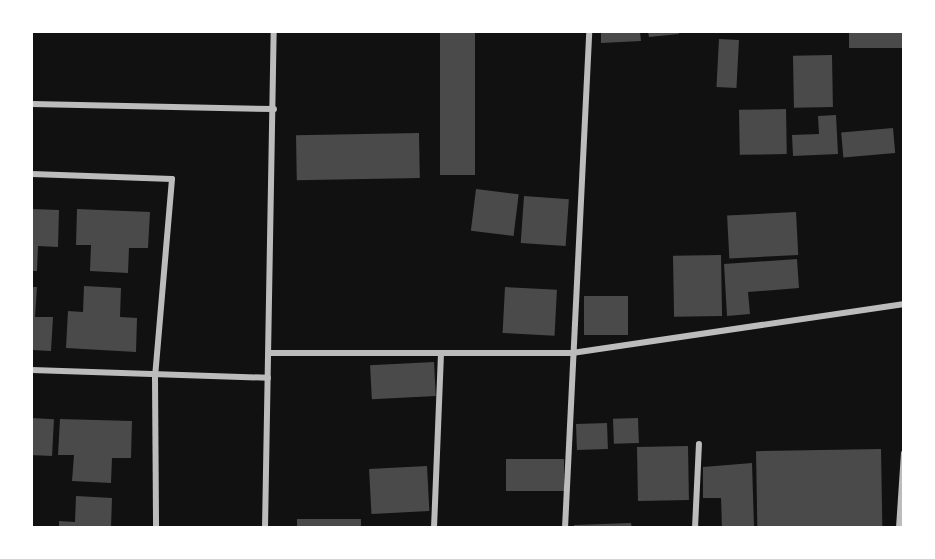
<!DOCTYPE html>
<html>
<head>
<meta charset="utf-8">
<style>
	body { margin:0 }
	#map { position:relative; width:935px; height:559px; overflow:hidden; background:#111; font-family:"Titillium Web",sans-serif }
	div>[style] { position:absolute }
	.building>* { inset:0; background:#4a4a4a; transform-origin:0 0 }
	.minor>* { height:6px; margin:-3px; padding:0 3px; transform-origin:3px; border-radius:3px; background:#bcbcbc }
	span { translate:-50% -50%; white-space:nowrap; text-align:center; line-height:1.15; -webkit-text-stroke:4.5px #fff; paint-order:stroke }
	.frame { position:absolute; inset:0; border:33px solid #fff; pointer-events:none }
</style>
</head>
<body>
<div id="map">
	<div class="building">
		<i style="left:440px;top:32px;width:35px;height:143px"></i>
		<i style="clip-path:polygon(601px 32px,640px 32px,641px 41px,601px 43px)"></i>
		<i style="clip-path:polygon(648px 32px,679px 32px,679px 34px,649px 37px)"></i>
		<i style="left:849px;top:32px;width:55px;height:16px"></i>
		<i style="left:719px;top:39px;width:20px;height:48px;rotate:3deg"></i>
		<i style="left:832px;top:55px;width:52px;height:39px;rotate:89deg"></i>
		<i style="left:786px;top:109px;width:45px;height:47px;rotate:89deg"></i>
		<i style="clip-path:polygon(836px 115px,838px 154px,793px 156px,792px 135px,819px 134px,818px 116px)"></i>
		<i style="left:893px;top:128px;width:25px;height:52px;rotate:85deg"></i>
		<i style="left:419px;top:133px;width:45px;height:123px;rotate:89deg"></i>
		<i style="left:476px;top:189px;width:43px;height:42px;rotate:7deg"></i>
		<i style="left:524px;top:196px;width:45px;height:47px;rotate:4deg"></i>
		<i style="clip-path:polygon(32px 209px,59px 210px,58px 247px,38px 246px,37px 271px,32px 271px)"></i>
		<i style="clip-path:polygon(77px 209px,150px 212px,148px 248px,129px 248px,128px 273px,90px 271px,91px 245px,76px 245px)"></i>
		<i style="left:796px;top:212px;width:43px;height:69px;rotate:87deg"></i>
		<i style="left:721px;top:255px;width:61px;height:48px;rotate:89deg"></i>
		<i style="clip-path:polygon(797px 259px,799px 288px,748px 292px,750px 314px,727px 316px,724px 264px)"></i>
		<i style="clip-path:polygon(84px 286px,121px 288px,120px 317px,137px 318px,136px 352px,66px 348px,68px 311px,83px 312px)"></i>
		<i style="clip-path:polygon(32px 287px,37px 287px,35px 317px,53px 317px,51px 351px,32px 350px)"></i>
		<i style="left:505px;top:287px;width:52px;height:46px;rotate:3deg"></i>
		<i style="left:584px;top:296px;width:44px;height:39px"></i>
		<i style="left:434px;top:362px;width:34px;height:64px;rotate:87deg"></i>
		<i style="left:32px;top:418px;width:22px;height:37px;rotate:3deg"></i>
		<i style="left:638px;top:418px;width:25px;height:25px;rotate:88deg"></i>
		<i style="clip-path:polygon(60px 419px,132px 421px,131px 458px,112px 458px,111px 483px,72px 481px,74px 455px,58px 455px)"></i>
		<i style="left:607px;top:423px;width:26px;height:31px;rotate:88deg"></i>
		<i style="left:688px;top:446px;width:54px;height:51px;rotate:89deg"></i>
		<i style="left:881px;top:449px;width:79px;height:125px;rotate:89deg"></i>
		<i style="left:564px;top:459px;width:32px;height:58px;rotate:90deg"></i>
		<i style="clip-path:polygon(752px 463px,754px 527px,722px 528px,721px 498px,703px 498px,703px 467px)"></i>
		<i style="left:427px;top:466px;width:45px;height:58px;rotate:87deg"></i>
		<i style="clip-path:polygon(76px 496px,112px 498px,111px 528px,59px 528px,59px 521px,75px 522px)"></i>
		<i style="left:361px;top:519px;width:9px;height:64px;rotate:90deg"></i>
		<i style="clip-path:polygon(631px 523px,632px 528px,574px 528px,574px 525px)"></i>
	</div>
	<div class="minor">
		<i style="left:32px;top:104px;width:242px;rotate:1.2deg"></i>
		<i style="left:32px;top:174px;width:140px;rotate:2deg"></i>
		<i style="left:172px;top:179px;width:199px;rotate:94.9deg"></i>
		<i style="left:155px;top:377px;width:151px;rotate:89.6deg"></i>
		<i style="left:269px;top:353px;width:303px"></i>
		<i style="left:572px;top:353px;width:336px;rotate:-8.4deg"></i>
		<i style="left:32px;top:370px;width:236px;rotate:1.9deg"></i>
		<i style="left:265px;top:528px;width:496px;rotate:-89deg"></i>
		<i style="left:434px;top:528px;width:175px;rotate:-87.7deg"></i>
		<i style="left:565px;top:528px;width:497px;rotate:-87.2deg"></i>
		<i style="left:695px;top:528px;width:84px;rotate:-87.3deg"></i>
		<i style="left:899px;top:528px;width:75px;rotate:-86.2deg"></i>
	</div>
	<div class="frame"></div>
</div>
</body>
</html>
